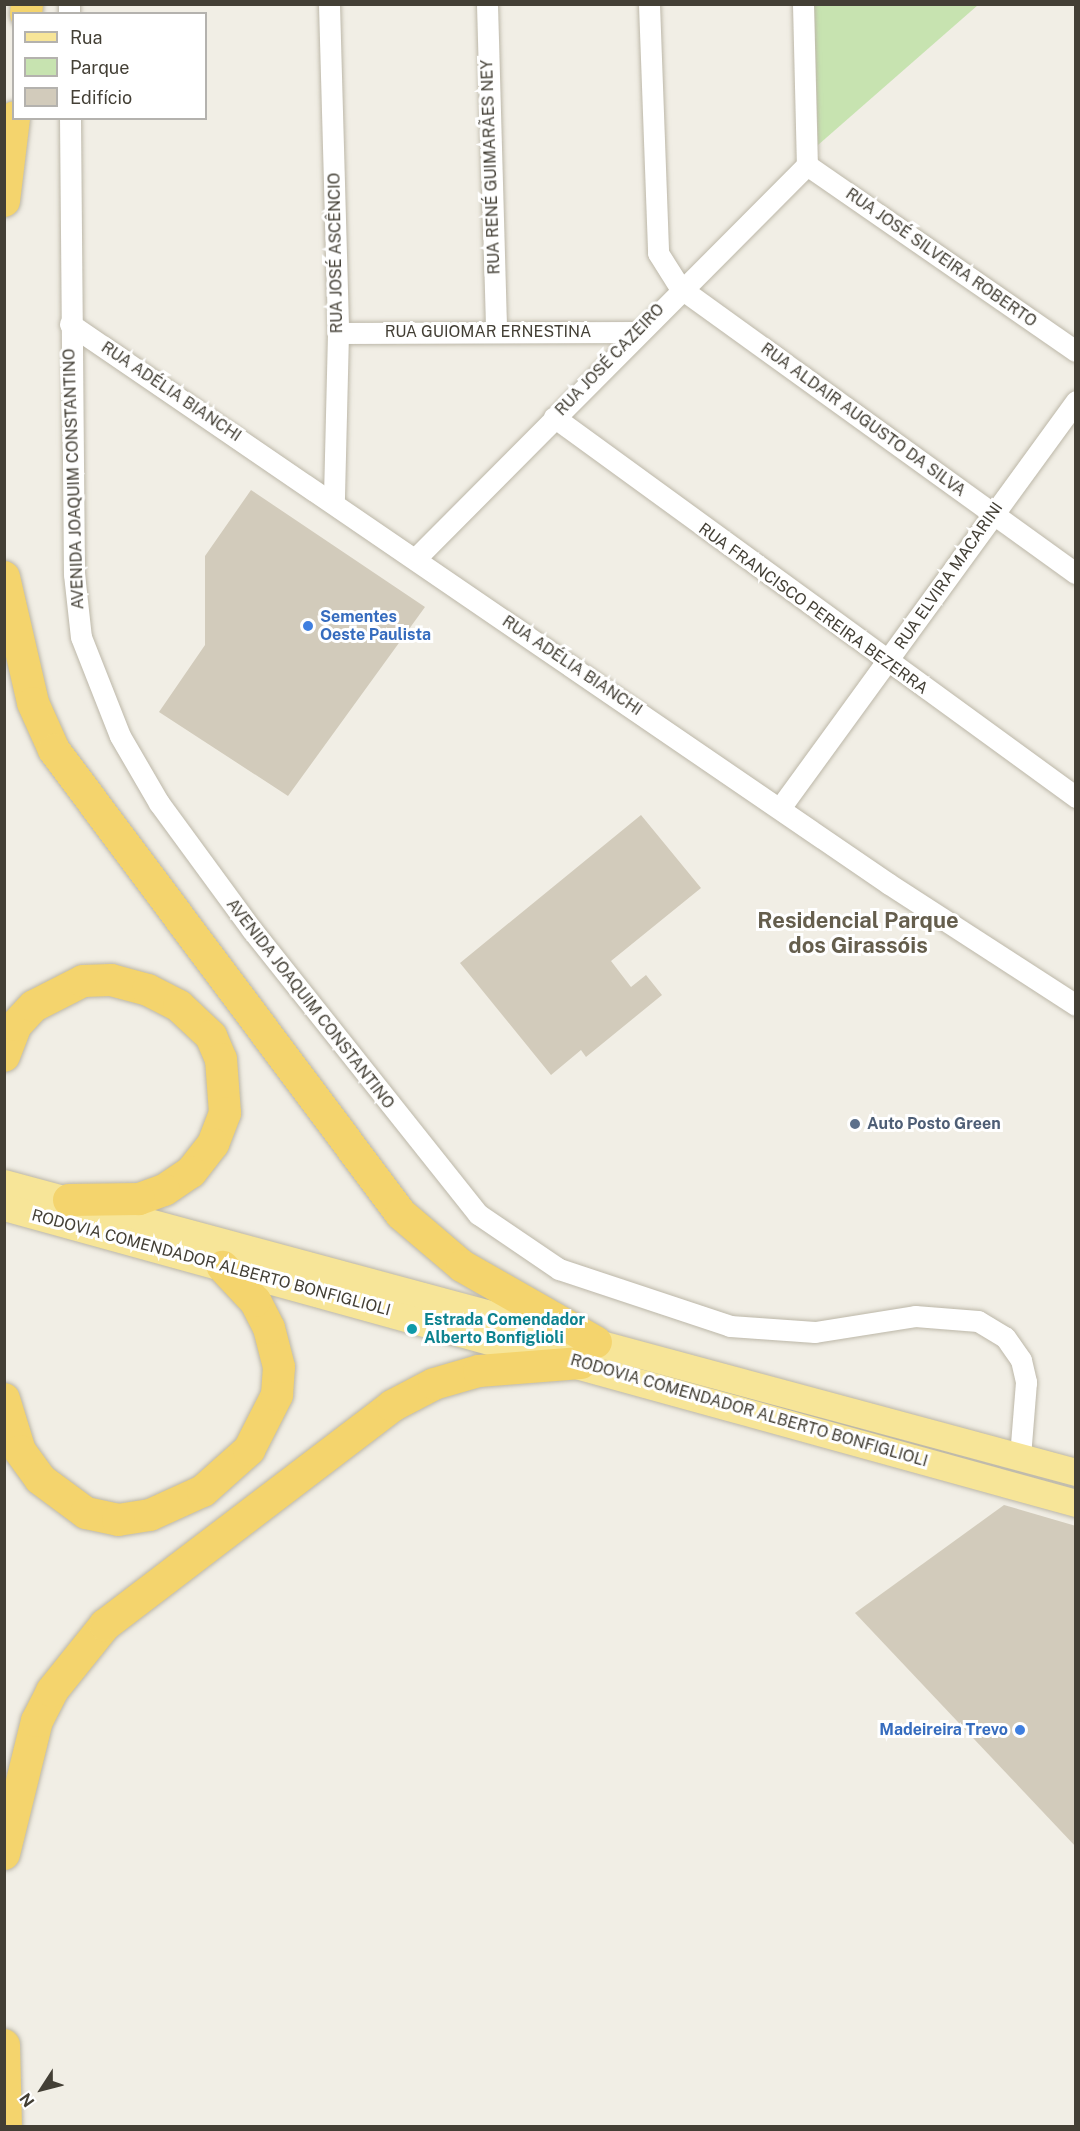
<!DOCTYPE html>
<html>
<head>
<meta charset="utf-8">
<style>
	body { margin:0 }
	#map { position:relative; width:1080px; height:2131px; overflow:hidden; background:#f1eee5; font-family:"Public Sans",sans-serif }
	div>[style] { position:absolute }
	.green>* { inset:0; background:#c7e3b0 }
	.building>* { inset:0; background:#d2cbbb }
	.roads { filter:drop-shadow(0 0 2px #bcb7a8) drop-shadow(0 0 2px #bcb7a8) }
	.minor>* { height:21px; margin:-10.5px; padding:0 10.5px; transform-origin:10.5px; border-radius:10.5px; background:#fff }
	.major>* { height:27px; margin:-13.5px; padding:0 13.5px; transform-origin:13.5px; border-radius:13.5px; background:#f7e598 }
	.highway>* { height:32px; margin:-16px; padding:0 16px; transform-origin:16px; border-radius:16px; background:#f4d46d }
	.dots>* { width:16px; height:16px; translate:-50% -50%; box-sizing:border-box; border:3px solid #fff; border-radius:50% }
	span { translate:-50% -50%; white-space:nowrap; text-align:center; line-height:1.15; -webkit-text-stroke:6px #fff; paint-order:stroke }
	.street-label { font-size:16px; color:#433f35 }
	.shop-label { font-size:16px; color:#366cbe; font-weight:700 }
	.left { translate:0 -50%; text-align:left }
	.right { translate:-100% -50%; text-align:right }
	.service-label { font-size:16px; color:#4e5e75; font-weight:700 }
	.culture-label { font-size:16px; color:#0d838f; font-weight:700 }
	.district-label { font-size:22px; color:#655e4d; font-weight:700 }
	.frame { position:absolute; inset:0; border:6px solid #433f35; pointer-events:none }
	.legend { position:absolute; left:12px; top:12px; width:195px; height:108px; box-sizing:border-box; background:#fff; border:2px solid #b4b2ae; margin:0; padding:8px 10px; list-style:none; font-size:18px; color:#433f35 }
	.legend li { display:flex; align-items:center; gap:12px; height:30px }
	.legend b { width:30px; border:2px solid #b4b2ae }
	.north { position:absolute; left:12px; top:2059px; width:60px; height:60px; -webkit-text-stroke:4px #fff; paint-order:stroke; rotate:234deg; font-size:16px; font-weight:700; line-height:24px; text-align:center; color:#433f35 }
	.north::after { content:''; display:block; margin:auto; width:21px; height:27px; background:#433f35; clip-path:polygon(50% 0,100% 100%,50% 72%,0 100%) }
</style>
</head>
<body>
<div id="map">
	<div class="green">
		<i style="clip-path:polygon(814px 4px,978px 4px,978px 5px,818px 145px)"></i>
	</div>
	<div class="building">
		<i style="clip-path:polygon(251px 490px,425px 607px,288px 796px,159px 712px,205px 645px,205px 556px)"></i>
		<i style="clip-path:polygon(641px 815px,701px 888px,611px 961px,631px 987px,646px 975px,662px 995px,586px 1057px,581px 1050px,551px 1075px,460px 963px)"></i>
		<i style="clip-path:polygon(1004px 1505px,1076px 1526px,1076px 1847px,855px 1613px)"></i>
	</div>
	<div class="roads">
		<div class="minor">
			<i style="left:69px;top:4px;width:10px;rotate:90deg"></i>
			<i style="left:329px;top:4px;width:329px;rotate:88.4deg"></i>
			<i style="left:338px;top:333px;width:169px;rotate:91.4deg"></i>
			<i style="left:487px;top:4px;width:325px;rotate:88.4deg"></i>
			<i style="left:649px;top:4px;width:249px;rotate:87.9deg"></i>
			<i style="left:658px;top:253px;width:41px;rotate:57.8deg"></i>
			<i style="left:680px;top:288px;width:488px;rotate:35.8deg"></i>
			<i style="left:803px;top:4px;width:161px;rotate:88.6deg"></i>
			<i style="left:70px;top:118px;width:456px;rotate:89.5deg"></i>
			<i style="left:74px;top:574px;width:63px;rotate:83.7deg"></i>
			<i style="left:81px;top:637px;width:106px;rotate:68.5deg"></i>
			<i style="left:120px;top:736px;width:78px;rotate:59.8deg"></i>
			<i style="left:159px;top:803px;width:157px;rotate:53.8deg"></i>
			<i style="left:252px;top:930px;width:363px;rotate:51.5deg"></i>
			<i style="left:478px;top:1214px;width:98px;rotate:34.2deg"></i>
			<i style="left:559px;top:1269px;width:180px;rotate:18.4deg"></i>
			<i style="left:730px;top:1326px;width:85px;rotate:4deg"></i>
			<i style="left:815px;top:1332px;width:101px;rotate:-9.1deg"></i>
			<i style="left:915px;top:1316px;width:63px;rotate:4.5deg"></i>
			<i style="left:978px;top:1321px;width:31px;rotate:31deg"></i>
			<i style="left:1005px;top:1337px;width:28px;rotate:55deg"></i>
			<i style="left:1021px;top:1360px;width:23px;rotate:77deg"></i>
			<i style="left:1026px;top:1382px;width:75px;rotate:94.6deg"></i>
			<i style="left:807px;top:165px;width:327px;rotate:34.7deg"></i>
			<i style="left:70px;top:324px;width:992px;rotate:34.36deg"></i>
			<i style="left:889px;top:884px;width:223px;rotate:32.9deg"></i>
			<i style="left:338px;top:333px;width:300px;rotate:-0.2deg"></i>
			<i style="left:554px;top:417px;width:646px;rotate:36.05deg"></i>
			<i style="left:415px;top:559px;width:556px;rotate:-45.15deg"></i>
			<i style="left:780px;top:808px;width:503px;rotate:-53.97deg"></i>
		</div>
		<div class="major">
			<i style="left:4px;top:1183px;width:1110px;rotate:15.09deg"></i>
			<i style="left:4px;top:1207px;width:1112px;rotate:15.44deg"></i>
		</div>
		<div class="highway">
			<i style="left:26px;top:14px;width:10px;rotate:-84deg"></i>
			<i style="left:4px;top:201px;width:84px;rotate:-83.1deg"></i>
			<i style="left:4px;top:577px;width:129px;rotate:77deg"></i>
			<i style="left:33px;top:703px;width:51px;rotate:65.9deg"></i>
			<i style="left:54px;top:750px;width:579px;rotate:53.21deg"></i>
			<i style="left:401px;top:1214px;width:80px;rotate:40.4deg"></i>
			<i style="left:462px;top:1266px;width:154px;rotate:29.6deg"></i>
			<i style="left:4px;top:1056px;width:33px;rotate:-69deg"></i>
			<i style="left:16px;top:1025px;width:26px;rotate:-47deg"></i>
			<i style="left:34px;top:1006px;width:55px;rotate:-27deg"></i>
			<i style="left:83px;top:981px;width:28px;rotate:-2deg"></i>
			<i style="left:111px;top:980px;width:38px;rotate:15deg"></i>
			<i style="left:148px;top:990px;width:35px;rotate:27deg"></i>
			<i style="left:179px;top:1006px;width:44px;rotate:43.2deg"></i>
			<i style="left:211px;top:1036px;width:25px;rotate:67deg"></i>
			<i style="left:221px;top:1059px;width:54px;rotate:85.8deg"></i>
			<i style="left:225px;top:1113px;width:33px;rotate:111deg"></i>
			<i style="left:213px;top:1144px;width:36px;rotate:128deg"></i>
			<i style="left:191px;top:1172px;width:32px;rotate:146deg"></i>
			<i style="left:164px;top:1190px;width:27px;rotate:160deg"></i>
			<i style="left:139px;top:1199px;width:70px;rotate:179.2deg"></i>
			<i style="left:4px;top:1399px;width:54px;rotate:72.9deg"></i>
			<i style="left:20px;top:1451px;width:34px;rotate:54deg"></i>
			<i style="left:40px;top:1479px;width:57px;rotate:36.5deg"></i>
			<i style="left:86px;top:1513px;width:33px;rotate:12deg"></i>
			<i style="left:118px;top:1520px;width:32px;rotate:-9deg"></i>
			<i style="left:150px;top:1515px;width:58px;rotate:-24.4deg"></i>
			<i style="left:203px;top:1491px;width:62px;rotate:-41.7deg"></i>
			<i style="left:249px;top:1450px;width:62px;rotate:-63deg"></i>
			<i style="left:277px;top:1395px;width:28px;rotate:-86deg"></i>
			<i style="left:279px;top:1367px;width:40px;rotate:-104.4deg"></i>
			<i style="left:269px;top:1328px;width:30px;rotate:-117deg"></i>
			<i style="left:255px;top:1301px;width:47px;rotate:-133.3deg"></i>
			<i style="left:4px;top:1854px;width:137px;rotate:-76.1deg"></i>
			<i style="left:37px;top:1721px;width:34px;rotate:-63deg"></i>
			<i style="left:52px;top:1691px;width:85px;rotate:-51.2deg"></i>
			<i style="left:105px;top:1625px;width:361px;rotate:-37.3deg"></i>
			<i style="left:392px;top:1406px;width:47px;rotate:-27.6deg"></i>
			<i style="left:434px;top:1384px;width:47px;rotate:-16.1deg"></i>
			<i style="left:479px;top:1371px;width:102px;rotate:-4.5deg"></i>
			<i style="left:4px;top:2045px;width:81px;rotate:88.6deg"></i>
		</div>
	</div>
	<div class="dots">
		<i style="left:308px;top:626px;background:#3f7fe0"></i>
		<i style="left:855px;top:1124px;background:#5c6f8a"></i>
		<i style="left:412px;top:1329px;background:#0f9aa8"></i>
		<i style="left:1020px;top:1730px;background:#3f7fe0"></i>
	</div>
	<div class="street-label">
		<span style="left:491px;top:167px;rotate:-92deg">RUA RENÉ GUIMARÃES NEY</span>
		<span style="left:336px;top:253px;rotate:-91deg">RUA JOSÉ ASCÊNCIO</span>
		<span style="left:941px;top:258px;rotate:35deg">RUA JOSÉ SILVEIRA ROBERTO</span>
		<span style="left:488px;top:332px">RUA GUIOMAR ERNESTINA</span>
		<span style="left:610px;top:360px;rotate:-46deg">RUA JOSÉ CAZEIRO</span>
		<span style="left:171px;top:392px;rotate:34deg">RUA ADÉLIA BIANCHI</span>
		<span style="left:863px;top:420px;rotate:36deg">RUA ALDAIR AUGUSTO DA SILVA</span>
		<span style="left:74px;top:479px;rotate:-92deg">AVENIDA JOAQUIM CONSTANTINO</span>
		<span style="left:949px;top:576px;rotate:-55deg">RUA ELVIRA MACARINI</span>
		<span style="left:813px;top:609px;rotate:36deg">RUA FRANCISCO PEREIRA BEZERRA</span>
		<span style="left:572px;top:666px;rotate:34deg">RUA ADÉLIA BIANCHI</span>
		<span style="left:310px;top:1004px;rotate:52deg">AVENIDA JOAQUIM CONSTANTINO</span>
		<span style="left:211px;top:1263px;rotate:15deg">RODOVIA COMENDADOR ALBERTO BONFIGLIOLI</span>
		<span style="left:749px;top:1411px;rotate:16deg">RODOVIA COMENDADOR ALBERTO BONFIGLIOLI</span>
	</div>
	<div class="shop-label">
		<span class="left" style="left:320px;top:626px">Sementes<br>Oeste Paulista</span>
		<span class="right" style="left:1008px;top:1730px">Madeireira Trevo</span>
	</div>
	<div class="service-label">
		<span class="left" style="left:867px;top:1124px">Auto Posto Green</span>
	</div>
	<div class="culture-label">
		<span class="left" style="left:424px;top:1329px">Estrada Comendador<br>Alberto Bonfiglioli</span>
	</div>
	<div class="district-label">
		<span style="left:858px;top:933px">Residencial Parque<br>dos Girassóis</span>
	</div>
	<div class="frame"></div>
	<ul class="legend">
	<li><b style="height:8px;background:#f7e598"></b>Rua</li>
	<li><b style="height:16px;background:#c7e3b0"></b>Parque</li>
	<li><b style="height:16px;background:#d2cbbb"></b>Edifício</li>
	</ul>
	<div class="north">N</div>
</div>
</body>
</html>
